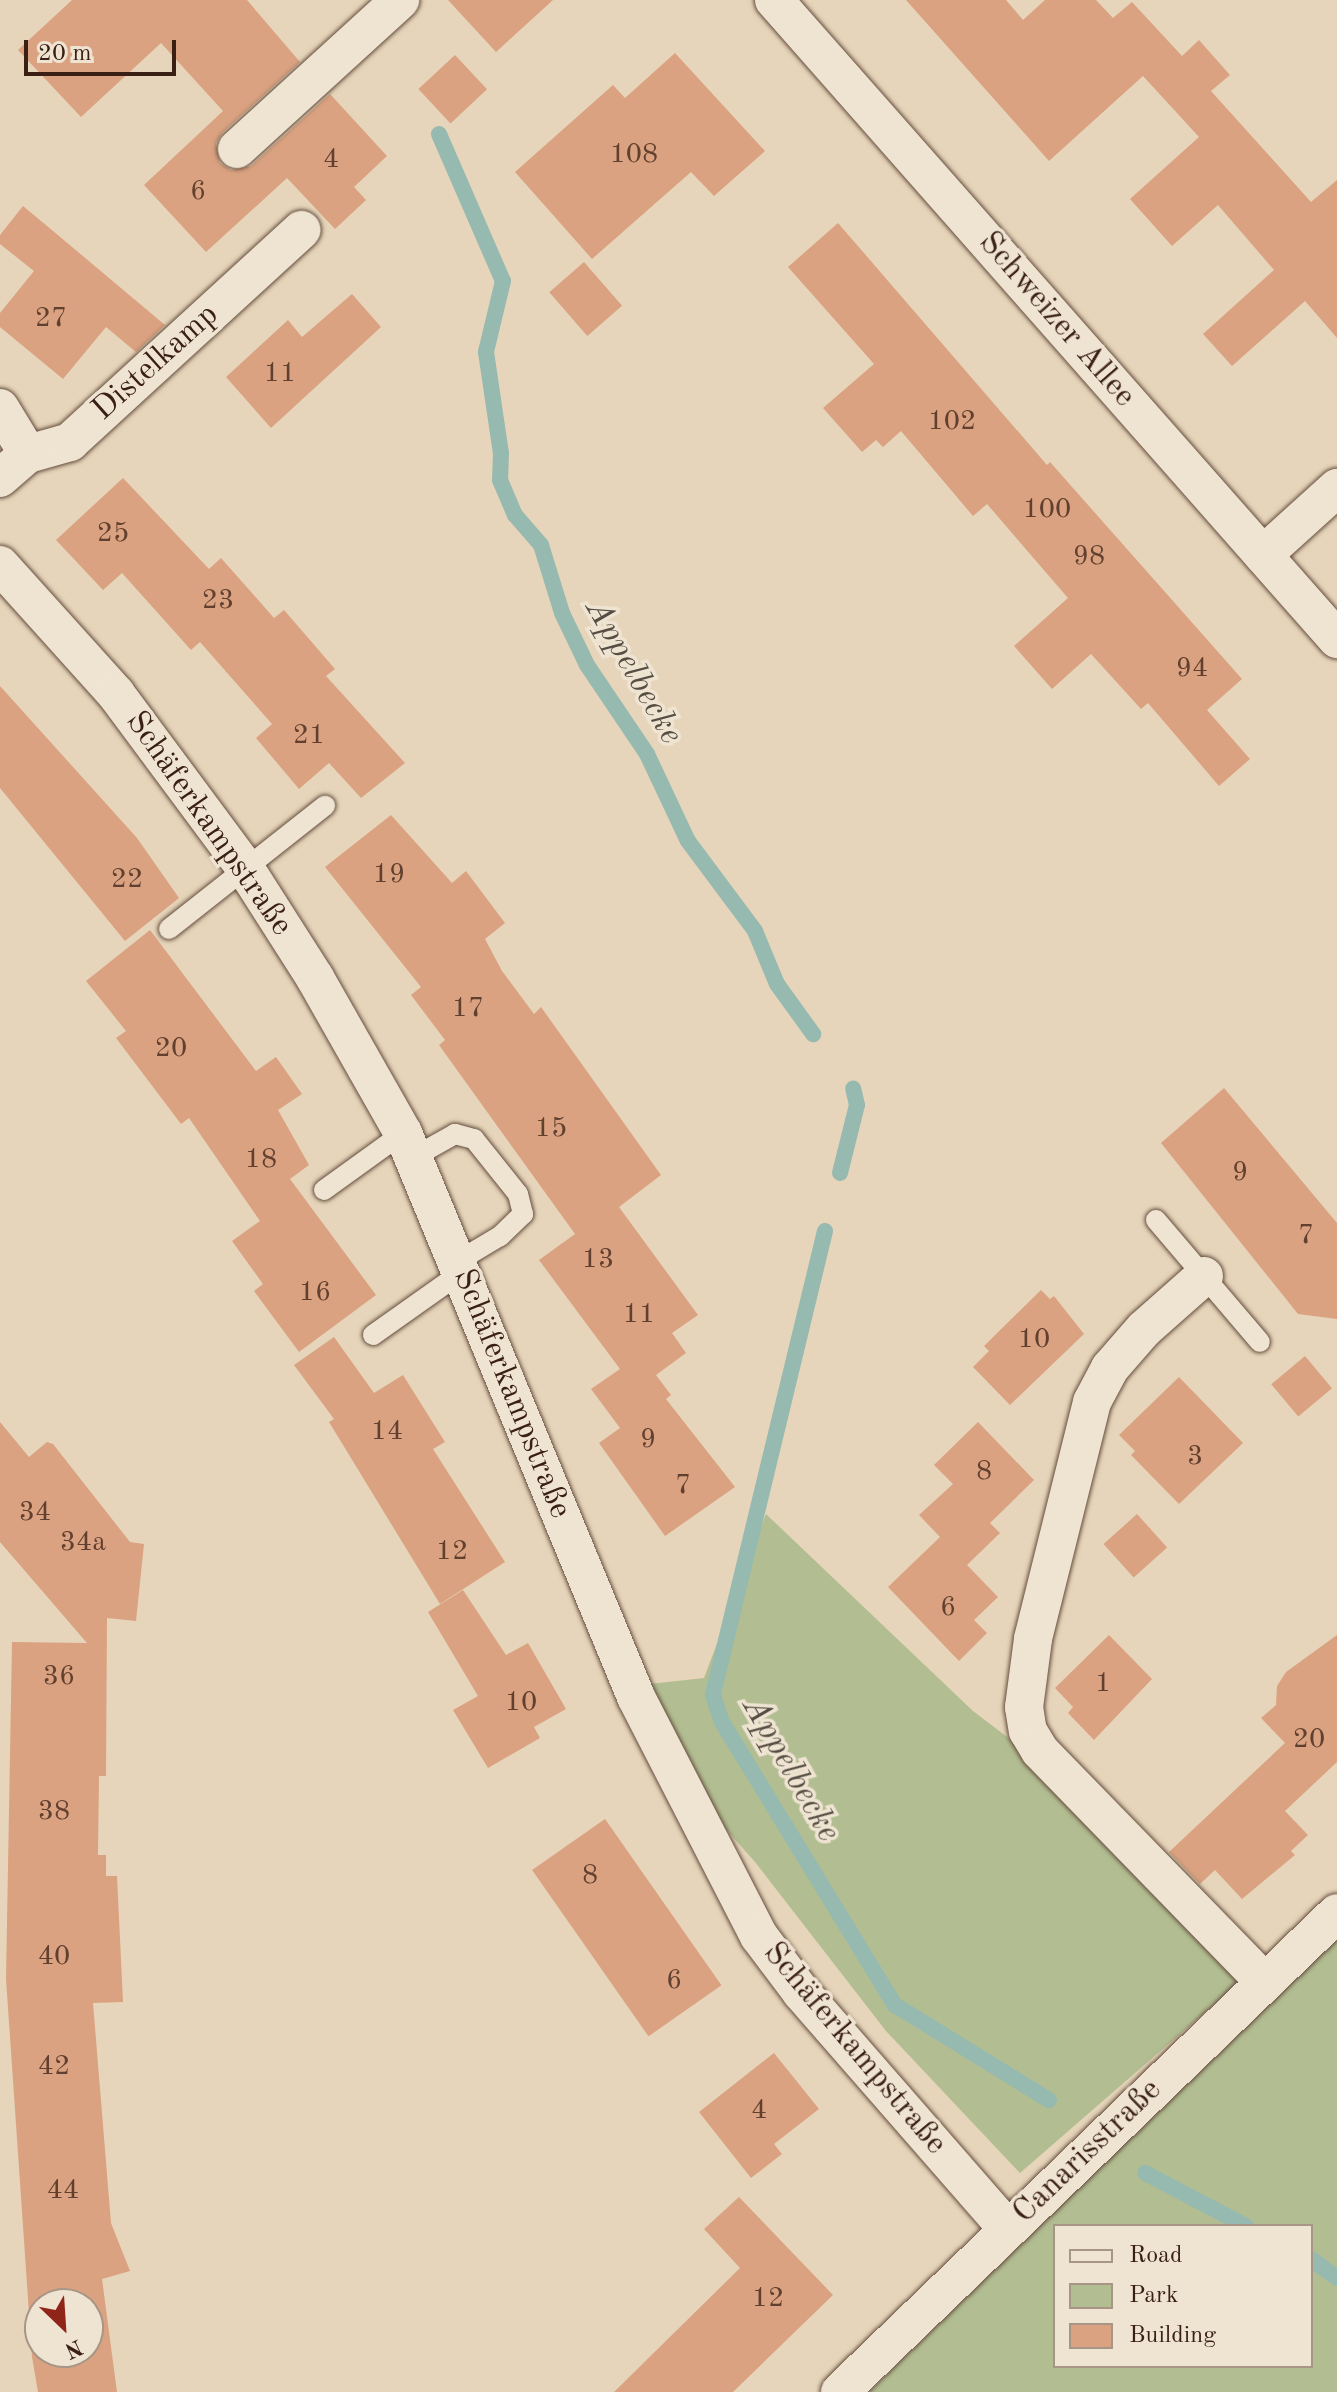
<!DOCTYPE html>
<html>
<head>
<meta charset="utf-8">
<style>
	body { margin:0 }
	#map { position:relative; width:1337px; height:2392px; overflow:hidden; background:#e6d5ba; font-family:"Old Standard TT",serif }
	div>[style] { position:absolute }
	.green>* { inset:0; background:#b2be92 }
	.stream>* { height:16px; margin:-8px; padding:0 8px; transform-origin:8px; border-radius:8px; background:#96b9b0 }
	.building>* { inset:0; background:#daa281; transform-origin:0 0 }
	.roads { filter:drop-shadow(0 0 2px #654d3e) drop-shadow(0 0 2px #654d3e) }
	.lane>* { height:20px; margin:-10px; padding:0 10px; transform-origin:10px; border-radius:10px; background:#efe4d2 }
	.street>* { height:38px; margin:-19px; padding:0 19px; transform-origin:19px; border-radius:19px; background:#efe4d2 }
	span { translate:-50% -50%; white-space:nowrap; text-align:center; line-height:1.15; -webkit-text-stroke:7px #efe4d2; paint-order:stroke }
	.number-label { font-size:28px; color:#62402f }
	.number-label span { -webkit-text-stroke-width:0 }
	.street-label { font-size:32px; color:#3a2014 }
	.water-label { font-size:34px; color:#564e43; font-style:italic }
	.legend { position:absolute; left:1053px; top:2224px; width:260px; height:144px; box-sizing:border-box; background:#efe4d2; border:2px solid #a79686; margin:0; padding:10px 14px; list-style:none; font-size:24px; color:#3a2014 }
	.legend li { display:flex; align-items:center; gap:16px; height:40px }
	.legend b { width:40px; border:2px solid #a79686 }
	.north { position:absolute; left:24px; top:2288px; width:80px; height:80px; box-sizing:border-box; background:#efe4d2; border:2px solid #a79686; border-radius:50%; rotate:155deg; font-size:22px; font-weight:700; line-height:32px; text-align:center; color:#3a2014 }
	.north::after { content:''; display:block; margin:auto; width:28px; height:36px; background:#8f2418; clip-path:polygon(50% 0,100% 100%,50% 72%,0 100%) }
	.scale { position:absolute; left:24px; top:40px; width:152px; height:36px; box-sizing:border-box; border:4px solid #3a2014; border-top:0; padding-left:10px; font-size:24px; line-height:28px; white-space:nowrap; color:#3a2014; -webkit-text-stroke:6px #efe4d2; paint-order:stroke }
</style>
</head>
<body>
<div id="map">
	<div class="green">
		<i style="clip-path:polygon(766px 1514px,973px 1711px,1031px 1755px,1249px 1974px,1020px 2173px,886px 2031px,755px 1862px,683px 1781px,640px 1685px,704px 1678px)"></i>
		<i style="clip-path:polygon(evenodd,1337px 1934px,1337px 2392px,869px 2392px,1337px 1934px,1055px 2226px,1311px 2226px,1311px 2366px,1055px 2366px,1055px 2226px)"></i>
	</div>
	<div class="stream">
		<i style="left:439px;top:134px;width:160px;rotate:66.5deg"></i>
		<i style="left:503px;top:281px;width:73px;rotate:103.5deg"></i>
		<i style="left:486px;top:352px;width:102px;rotate:81.6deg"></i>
		<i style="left:501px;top:453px;width:27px;rotate:92deg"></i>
		<i style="left:500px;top:480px;width:38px;rotate:67deg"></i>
		<i style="left:515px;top:515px;width:40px;rotate:49deg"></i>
		<i style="left:541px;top:545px;width:71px;rotate:72.8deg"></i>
		<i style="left:562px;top:613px;width:58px;rotate:64.3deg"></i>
		<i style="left:587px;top:665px;width:107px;rotate:56deg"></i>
		<i style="left:647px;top:754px;width:96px;rotate:64.8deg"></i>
		<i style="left:688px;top:841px;width:112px;rotate:53.3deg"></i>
		<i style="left:755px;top:931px;width:57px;rotate:67.5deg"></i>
		<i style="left:777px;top:984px;width:62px;rotate:54.2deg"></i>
		<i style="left:840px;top:1173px;width:70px;rotate:-76deg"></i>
		<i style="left:857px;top:1105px;width:17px;rotate:-103deg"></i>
		<i style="left:825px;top:1231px;width:477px;rotate:103.6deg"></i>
		<i style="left:713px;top:1695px;width:28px;rotate:72deg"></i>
		<i style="left:722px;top:1722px;width:332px;rotate:58.6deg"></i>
		<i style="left:895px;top:2005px;width:181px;rotate:31.7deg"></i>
		<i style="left:1145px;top:2173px;width:114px;rotate:27.7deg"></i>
		<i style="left:1311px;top:2259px;width:32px;rotate:36deg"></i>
	</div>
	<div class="building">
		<i style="clip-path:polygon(72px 0,247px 0,300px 62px,222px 133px,216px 143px,220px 163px,231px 170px,251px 166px,330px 94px,387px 156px,354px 187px,366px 200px,335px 229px,287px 178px,206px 252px,144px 185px,223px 111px,161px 43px,81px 117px,18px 50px)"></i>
		<i style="clip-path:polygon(448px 0,553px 0,496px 52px)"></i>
		<i style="clip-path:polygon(906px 0,1006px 0,1023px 20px,1045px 0,1096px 0,1113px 18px,1132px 2px,1182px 56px,1199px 40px,1230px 75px,1211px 91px,1311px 202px,1337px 180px,1337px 338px,1305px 301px,1232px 366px,1203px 334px,1274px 270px,1218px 205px,1172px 246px,1130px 199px,1199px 137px,1143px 76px,1049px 161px)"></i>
		<i style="clip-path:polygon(675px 53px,765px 151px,714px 196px,691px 172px,592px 259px,515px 172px,613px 85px,625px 98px)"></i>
		<i style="left:455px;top:55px;width:47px;height:50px;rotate:47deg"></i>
		<i style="clip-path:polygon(23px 206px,59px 236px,165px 325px,136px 352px,106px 327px,63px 379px,0 327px,0 313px,34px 271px,0 244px,0 235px)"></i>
		<i style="clip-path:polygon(838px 223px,1047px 465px,1050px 462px,1242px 679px,1207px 710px,1250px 759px,1219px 786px,1148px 703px,1141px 709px,1091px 654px,1052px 689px,1014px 646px,1068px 598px,987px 504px,973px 516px,901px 431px,883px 447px,876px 440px,862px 452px,823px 408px,874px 364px,788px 267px)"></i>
		<i style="left:584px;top:262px;width:58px;height:46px;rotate:49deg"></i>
		<i style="clip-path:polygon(352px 294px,381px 327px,271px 428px,226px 377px,288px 320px,302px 337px)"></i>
		<i style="clip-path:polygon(123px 478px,209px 569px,221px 558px,274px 618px,284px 610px,335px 669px,326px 676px,405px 763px,361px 798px,329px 763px,299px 789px,256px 738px,272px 724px,200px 642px,191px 650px,122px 573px,103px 590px,56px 540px)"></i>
		<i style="clip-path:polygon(0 686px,137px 838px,179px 898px,125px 941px,0 788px)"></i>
		<i style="clip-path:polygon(391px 815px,452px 883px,466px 871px,505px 923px,485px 939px,502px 971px,534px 1014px,541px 1007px,661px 1175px,619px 1207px,698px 1315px,672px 1333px,686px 1353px,656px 1375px,671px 1395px,666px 1399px,735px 1487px,665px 1536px,599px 1443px,620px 1428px,591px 1389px,620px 1369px,539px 1260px,575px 1234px,439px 1045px,445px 1040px,411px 995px,421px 987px,325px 867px)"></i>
		<i style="clip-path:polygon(150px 930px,256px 1071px,276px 1057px,302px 1094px,278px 1110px,309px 1165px,290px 1179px,376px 1295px,299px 1352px,254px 1291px,263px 1284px,232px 1241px,260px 1221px,189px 1118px,181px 1124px,116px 1038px,126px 1031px,86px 981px)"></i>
		<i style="clip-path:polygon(1224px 1088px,1337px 1223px,1337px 1319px,1298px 1314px,1161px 1143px)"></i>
		<i style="clip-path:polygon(1041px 1290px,1050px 1299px,1054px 1296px,1084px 1334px,1010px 1405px,973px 1367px,989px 1351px,984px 1346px)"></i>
		<i style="clip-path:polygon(334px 1337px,374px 1393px,403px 1375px,445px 1442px,433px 1449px,505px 1562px,440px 1604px,329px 1422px,334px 1419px,294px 1365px)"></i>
		<i style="left:1305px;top:1356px;width:42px;height:44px;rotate:50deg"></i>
		<i style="clip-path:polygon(1179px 1377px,1243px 1443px,1179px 1504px,1131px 1455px,1135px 1451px,1119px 1435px)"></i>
		<i style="clip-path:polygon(evenodd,0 1422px,29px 1457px,47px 1442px,53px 1444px,130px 1542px,144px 1544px,136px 1621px,107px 1618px,106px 1776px,99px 1776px,98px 1855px,106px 1855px,106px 1876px,117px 1876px,123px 2002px,93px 2003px,111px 2223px,130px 2271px,102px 2279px,117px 2392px,38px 2392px,32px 2357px,6px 1979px,12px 1642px,87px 1643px,0 1542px,0 1422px,40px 2304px,88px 2304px,88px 2352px,40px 2352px,40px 2304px)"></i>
		<i style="clip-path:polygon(978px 1422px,1034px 1480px,990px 1523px,1000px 1533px,967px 1565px,998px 1597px,974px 1620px,987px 1633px,959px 1661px,888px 1587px,940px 1537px,919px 1515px,953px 1484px,934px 1465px)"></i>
		<i style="left:1137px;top:1514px;width:45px;height:45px;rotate:48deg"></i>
		<i style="clip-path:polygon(463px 1590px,506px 1655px,528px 1643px,566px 1709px,534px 1727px,540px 1738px,488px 1768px,453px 1710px,478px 1696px,428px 1612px)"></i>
		<i style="clip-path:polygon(1109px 1635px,1152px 1679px,1094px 1740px,1068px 1713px,1073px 1707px,1055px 1688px)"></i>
		<i style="clip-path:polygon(1337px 1635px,1337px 1762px,1285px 1811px,1308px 1835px,1291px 1851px,1295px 1855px,1242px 1899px,1215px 1870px,1200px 1884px,1169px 1852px,1285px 1743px,1261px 1718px,1276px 1705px,1277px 1686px,1286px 1672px)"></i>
		<i style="left:605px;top:1819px;width:203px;height:89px;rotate:55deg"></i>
		<i style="clip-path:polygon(774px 2053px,819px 2109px,774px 2144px,782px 2154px,751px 2178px,699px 2112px)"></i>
		<i style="clip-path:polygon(739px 2197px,833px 2295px,733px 2392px,614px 2392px,740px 2268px,704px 2229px)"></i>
	</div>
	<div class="roads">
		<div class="lane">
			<i style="left:169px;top:929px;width:199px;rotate:-38.3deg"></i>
			<i style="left:414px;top:1157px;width:47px;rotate:-29.3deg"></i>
			<i style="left:455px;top:1134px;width:20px;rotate:15deg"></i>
			<i style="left:474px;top:1139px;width:70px;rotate:51.3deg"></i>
			<i style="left:518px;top:1194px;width:21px;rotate:76deg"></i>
			<i style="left:523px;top:1214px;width:32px;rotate:136deg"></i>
			<i style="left:500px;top:1236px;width:49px;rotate:149.2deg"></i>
			<i style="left:324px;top:1190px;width:97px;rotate:-35.8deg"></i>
			<i style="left:1156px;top:1220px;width:160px;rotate:49.6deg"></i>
			<i style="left:373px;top:1335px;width:109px;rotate:-35.3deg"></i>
		</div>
		<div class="street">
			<i style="left:774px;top:0;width:852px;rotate:48.62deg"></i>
			<i style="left:237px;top:149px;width:221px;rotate:-42.4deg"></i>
			<i style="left:0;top:408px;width:54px;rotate:58.7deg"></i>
			<i style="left:0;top:478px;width:37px;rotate:-41deg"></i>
			<i style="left:28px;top:454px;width:44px;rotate:-15.9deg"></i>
			<i style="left:70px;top:442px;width:314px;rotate:-42.5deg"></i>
			<i style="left:1263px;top:555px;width:100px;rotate:-42.2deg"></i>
			<i style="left:0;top:565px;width:173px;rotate:48deg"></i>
			<i style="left:116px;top:694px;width:217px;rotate:53.4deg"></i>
			<i style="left:245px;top:868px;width:130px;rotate:57.5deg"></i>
			<i style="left:315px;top:978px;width:178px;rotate:60.4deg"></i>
			<i style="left:403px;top:1133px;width:610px;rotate:67.55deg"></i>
			<i style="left:636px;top:1697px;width:269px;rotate:62.8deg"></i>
			<i style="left:759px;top:1936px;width:70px;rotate:53.1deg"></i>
			<i style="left:801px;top:1992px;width:315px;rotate:48.9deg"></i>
			<i style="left:1204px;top:1276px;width:80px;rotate:138.5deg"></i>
			<i style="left:1144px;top:1329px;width:52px;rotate:131.1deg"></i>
			<i style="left:1110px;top:1368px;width:38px;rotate:118deg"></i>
			<i style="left:1092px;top:1402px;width:244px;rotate:104deg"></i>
			<i style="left:1033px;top:1639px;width:69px;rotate:97.5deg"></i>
			<i style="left:1024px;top:1707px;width:24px;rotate:81deg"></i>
			<i style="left:1028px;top:1731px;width:23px;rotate:59deg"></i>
			<i style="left:1040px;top:1751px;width:322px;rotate:45.8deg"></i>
			<i style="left:840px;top:2392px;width:690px;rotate:-43.94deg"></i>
		</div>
	</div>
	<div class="number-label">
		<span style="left:634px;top:155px">108</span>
		<span style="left:331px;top:160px">4</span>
		<span style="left:198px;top:192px">6</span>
		<span style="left:51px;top:319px">27</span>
		<span style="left:280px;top:374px">11</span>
		<span style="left:952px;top:422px">102</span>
		<span style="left:1047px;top:510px">100</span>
		<span style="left:113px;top:534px">25</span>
		<span style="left:1089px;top:557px">98</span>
		<span style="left:218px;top:601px">23</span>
		<span style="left:1192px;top:669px">94</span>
		<span style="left:309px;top:736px">21</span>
		<span style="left:389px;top:875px">19</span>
		<span style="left:127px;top:880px">22</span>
		<span style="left:468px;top:1009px">17</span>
		<span style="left:171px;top:1049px">20</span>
		<span style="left:551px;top:1129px">15</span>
		<span style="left:261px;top:1160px">18</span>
		<span style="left:1240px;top:1173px">9</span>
		<span style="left:1306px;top:1236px">7</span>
		<span style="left:598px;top:1260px">13</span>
		<span style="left:315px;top:1293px">16</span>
		<span style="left:639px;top:1315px">11</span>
		<span style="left:1034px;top:1340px">10</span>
		<span style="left:387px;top:1432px">14</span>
		<span style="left:648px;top:1440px">9</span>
		<span style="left:1195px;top:1457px">3</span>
		<span style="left:984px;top:1472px">8</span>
		<span style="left:683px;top:1486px">7</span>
		<span style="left:35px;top:1513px">34</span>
		<span style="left:83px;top:1543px">34a</span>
		<span style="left:452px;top:1552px">12</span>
		<span style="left:948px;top:1608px">6</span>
		<span style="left:59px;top:1677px">36</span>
		<span style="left:1103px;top:1684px">1</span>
		<span style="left:521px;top:1703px">10</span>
		<span style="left:1309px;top:1740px">20</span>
		<span style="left:54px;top:1812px">38</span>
		<span style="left:590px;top:1876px">8</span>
		<span style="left:54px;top:1957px">40</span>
		<span style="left:674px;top:1981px">6</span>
		<span style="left:54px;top:2067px">42</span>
		<span style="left:759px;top:2111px">4</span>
		<span style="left:63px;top:2191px">44</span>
		<span style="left:768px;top:2299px">12</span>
	</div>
	<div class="street-label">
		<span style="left:1056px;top:320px;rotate:49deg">Schweizer Allee</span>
		<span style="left:156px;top:363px;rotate:-42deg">Distelkamp</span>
		<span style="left:208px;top:824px;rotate:55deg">Schäferkampstraße</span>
		<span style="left:511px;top:1394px;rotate:68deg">Schäferkampstraße</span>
		<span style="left:854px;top:2049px;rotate:50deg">Schäferkampstraße</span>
		<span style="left:1088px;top:2152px;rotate:-44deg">Canarisstraße</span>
	</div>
	<div class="water-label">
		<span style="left:633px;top:672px;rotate:60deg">Appelbecke</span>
		<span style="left:790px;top:1770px;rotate:60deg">Appelbecke</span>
	</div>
	<ul class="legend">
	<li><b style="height:10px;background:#efe4d2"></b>Road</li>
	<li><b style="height:22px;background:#b2be92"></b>Park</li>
	<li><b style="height:22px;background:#daa281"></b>Building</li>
	</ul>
	<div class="north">N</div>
	<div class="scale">20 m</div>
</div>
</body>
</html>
